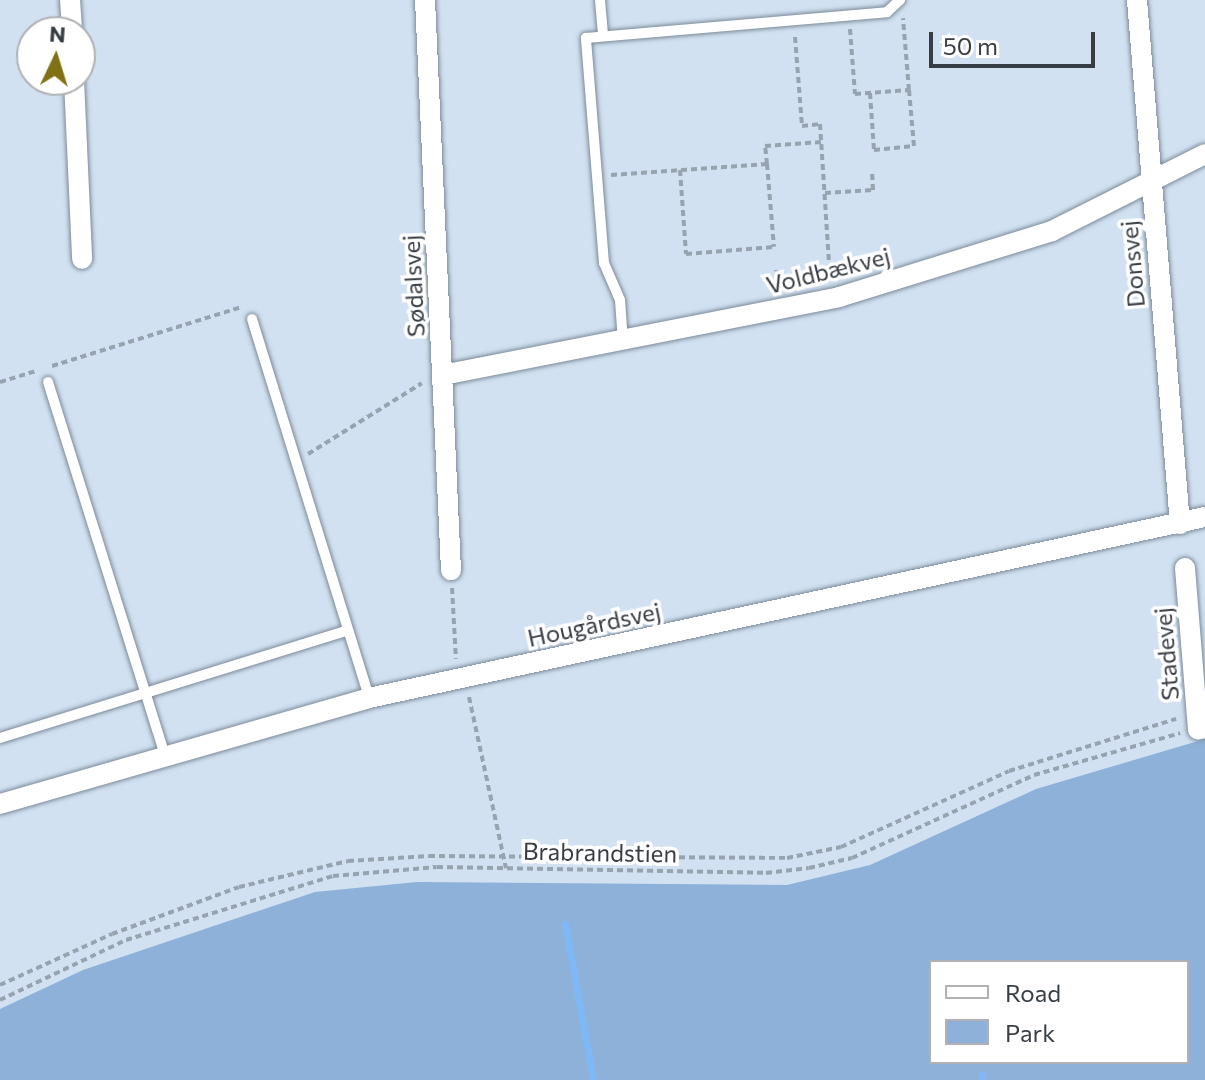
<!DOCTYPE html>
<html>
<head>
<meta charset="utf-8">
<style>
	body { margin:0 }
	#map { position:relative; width:1205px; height:1080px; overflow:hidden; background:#d1e1f1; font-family:Commissioner,sans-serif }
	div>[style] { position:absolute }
	.green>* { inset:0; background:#8db1d8 }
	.stream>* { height:7px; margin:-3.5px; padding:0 3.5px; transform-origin:3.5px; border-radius:3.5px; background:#7eb9f6 }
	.path>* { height:4px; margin-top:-2px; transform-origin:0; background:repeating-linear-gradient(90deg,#97a4b0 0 6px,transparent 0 10px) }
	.roads { filter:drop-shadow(0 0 2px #7c8a99) drop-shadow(0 0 2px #7c8a99) }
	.lane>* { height:10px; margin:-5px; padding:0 5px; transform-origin:5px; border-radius:5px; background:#fff }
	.street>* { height:20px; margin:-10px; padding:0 10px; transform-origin:10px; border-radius:10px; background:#fff }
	span { translate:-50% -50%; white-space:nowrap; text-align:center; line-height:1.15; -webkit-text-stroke:7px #fff; paint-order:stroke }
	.street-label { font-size:24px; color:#373d44 }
	.legend { position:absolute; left:929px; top:960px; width:260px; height:104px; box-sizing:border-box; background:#fff; border:2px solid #afb1b4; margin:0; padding:10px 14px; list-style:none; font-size:24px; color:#373d44 }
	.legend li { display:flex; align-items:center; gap:16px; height:40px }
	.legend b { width:40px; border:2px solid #afb1b4 }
	.north { position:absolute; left:16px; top:16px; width:80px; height:80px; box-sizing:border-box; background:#fff; border:2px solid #afb1b4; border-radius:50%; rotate:4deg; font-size:22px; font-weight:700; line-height:32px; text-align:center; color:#373d44 }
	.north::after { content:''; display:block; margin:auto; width:28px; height:36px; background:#807214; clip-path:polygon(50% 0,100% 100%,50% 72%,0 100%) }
	.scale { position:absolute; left:929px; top:32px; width:166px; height:36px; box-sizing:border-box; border:4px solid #373d44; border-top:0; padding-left:10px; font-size:24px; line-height:28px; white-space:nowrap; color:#373d44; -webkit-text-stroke:6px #fff; paint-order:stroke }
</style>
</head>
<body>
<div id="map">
	<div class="green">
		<i style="clip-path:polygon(evenodd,1205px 739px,1205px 1080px,0 1080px,0 1009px,83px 970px,315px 892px,417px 882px,787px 885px,870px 865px,1036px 789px,1205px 739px,1187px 962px,1187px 1062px,931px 1062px,931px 962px,1187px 962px)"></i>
	</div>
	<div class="stream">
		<i style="left:565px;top:924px;width:158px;rotate:79.8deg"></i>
		<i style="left:982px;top:1075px;width:5px;rotate:90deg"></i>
	</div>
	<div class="path">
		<i style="left:850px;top:29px;width:65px;rotate:85.6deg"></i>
		<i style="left:855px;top:94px;width:54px;rotate:-4.2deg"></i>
		<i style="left:909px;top:90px;width:72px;rotate:-94.8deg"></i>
		<i style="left:795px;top:37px;width:89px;rotate:85.5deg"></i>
		<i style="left:802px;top:126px;width:18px;rotate:-6deg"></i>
		<i style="left:820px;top:124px;width:154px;rotate:86.3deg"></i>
		<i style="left:870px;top:93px;width:57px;rotate:86deg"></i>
		<i style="left:874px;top:150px;width:40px;rotate:-5.7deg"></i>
		<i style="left:914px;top:146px;width:56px;rotate:-95.1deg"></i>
		<i style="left:767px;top:164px;width:83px;rotate:85.2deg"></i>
		<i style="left:680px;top:170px;width:84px;rotate:85.9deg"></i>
		<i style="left:686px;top:254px;width:88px;rotate:-4.5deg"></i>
		<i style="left:611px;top:175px;width:156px;rotate:-4deg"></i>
		<i style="left:767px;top:164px;width:18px;rotate:-96deg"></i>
		<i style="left:765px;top:146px;width:56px;rotate:-4.1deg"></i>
		<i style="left:825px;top:193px;width:48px;rotate:-3.6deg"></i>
		<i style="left:873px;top:190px;width:18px;rotate:-93deg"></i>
		<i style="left:776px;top:270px;width:12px;rotate:81deg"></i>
		<i style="left:778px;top:282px;width:27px;rotate:-4deg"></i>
		<i style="left:52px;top:366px;width:199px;rotate:-17.3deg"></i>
		<i style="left:0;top:382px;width:38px;rotate:-17deg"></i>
		<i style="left:308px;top:454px;width:134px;rotate:-31.9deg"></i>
		<i style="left:452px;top:588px;width:71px;rotate:86.8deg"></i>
		<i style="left:469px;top:697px;width:175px;rotate:77.8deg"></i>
		<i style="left:0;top:985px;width:123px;rotate:-24.5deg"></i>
		<i style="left:112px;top:934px;width:135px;rotate:-20.3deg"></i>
		<i style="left:239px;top:887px;width:112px;rotate:-13.4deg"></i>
		<i style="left:348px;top:861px;width:81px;rotate:-3.5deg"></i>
		<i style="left:429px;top:856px;width:358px;rotate:0.3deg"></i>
		<i style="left:787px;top:858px;width:55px;rotate:-11.5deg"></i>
		<i style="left:841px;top:847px;width:184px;rotate:-24.3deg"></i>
		<i style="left:1009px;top:771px;width:175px;rotate:-17.3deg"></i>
		<i style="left:0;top:1000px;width:140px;rotate:-25.5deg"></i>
		<i style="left:126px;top:940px;width:217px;rotate:-17.2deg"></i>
		<i style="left:333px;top:876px;width:104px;rotate:-4.9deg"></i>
		<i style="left:437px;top:867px;width:329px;rotate:1deg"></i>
		<i style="left:766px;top:873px;width:43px;rotate:-6.6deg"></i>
		<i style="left:809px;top:868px;width:44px;rotate:-13.1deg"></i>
		<i style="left:852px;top:858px;width:200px;rotate:-24.5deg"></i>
		<i style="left:1034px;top:775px;width:152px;rotate:-16deg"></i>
	</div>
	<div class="roads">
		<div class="lane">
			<i style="left:600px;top:0;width:36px;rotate:85deg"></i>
			<i style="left:252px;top:319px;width:397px;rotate:72.8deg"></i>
			<i style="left:623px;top:342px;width:42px;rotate:-94.1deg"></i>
			<i style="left:620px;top:300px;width:40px;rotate:-113.4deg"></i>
			<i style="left:604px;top:263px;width:226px;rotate:-94.6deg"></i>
			<i style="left:586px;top:38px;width:302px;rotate:-4.9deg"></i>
			<i style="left:887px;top:12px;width:18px;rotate:-43deg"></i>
			<i style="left:48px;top:382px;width:391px;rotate:72.6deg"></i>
			<i style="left:0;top:738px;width:364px;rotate:-17.2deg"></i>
		</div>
		<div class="street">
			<i style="left:70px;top:0;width:32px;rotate:86deg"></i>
			<i style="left:425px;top:0;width:571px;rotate:87.39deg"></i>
			<i style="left:1137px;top:0;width:526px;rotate:85.31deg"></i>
			<i style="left:74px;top:80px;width:179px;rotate:87.4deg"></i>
			<i style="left:443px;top:375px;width:404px;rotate:-11.1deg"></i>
			<i style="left:839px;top:297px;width:223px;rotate:-17.2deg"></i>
			<i style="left:1052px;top:231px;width:171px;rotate:-26.7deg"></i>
			<i style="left:1185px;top:568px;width:162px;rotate:85.4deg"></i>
			<i style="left:1198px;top:729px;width:7px;rotate:-8deg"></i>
			<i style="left:0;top:804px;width:384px;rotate:-16deg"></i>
			<i style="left:369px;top:698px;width:855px;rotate:-12.22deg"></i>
		</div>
	</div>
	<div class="street-label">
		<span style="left:1132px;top:264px;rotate:-95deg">Donsvej</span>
		<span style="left:828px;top:270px;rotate:-14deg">Voldbækvej</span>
		<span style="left:413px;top:286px;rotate:-93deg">Sødalsvej</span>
		<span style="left:594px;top:624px;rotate:-12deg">Hougårdsvej</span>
		<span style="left:1166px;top:654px;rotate:-95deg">Stadevej</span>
		<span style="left:600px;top:852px;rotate:1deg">Brabrandstien</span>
	</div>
	<ul class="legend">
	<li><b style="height:10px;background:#fff"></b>Road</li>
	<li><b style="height:22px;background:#8db1d8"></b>Park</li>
	</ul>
	<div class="north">N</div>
	<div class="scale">50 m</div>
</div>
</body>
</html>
